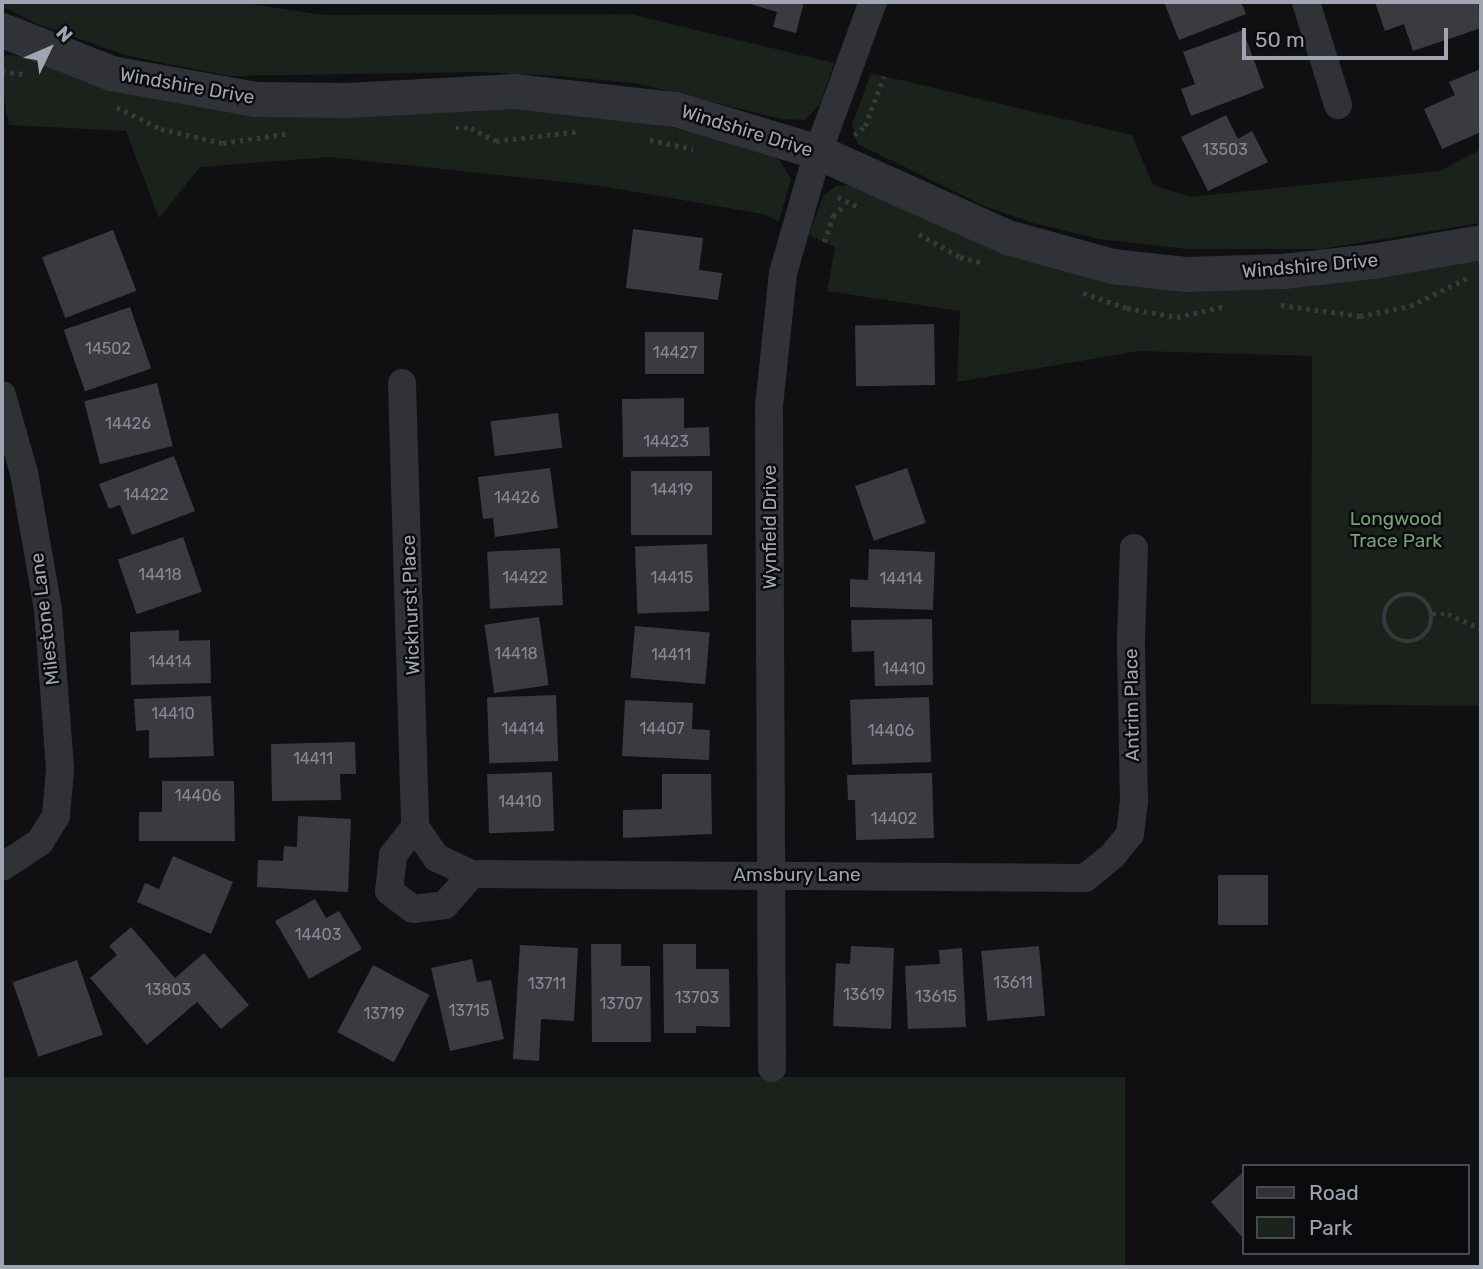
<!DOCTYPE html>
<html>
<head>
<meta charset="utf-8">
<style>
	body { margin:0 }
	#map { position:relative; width:1483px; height:1269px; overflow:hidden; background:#101012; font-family:Rubik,sans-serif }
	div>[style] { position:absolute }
	.green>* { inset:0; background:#1a221b; transform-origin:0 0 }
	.building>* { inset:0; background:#3a3a40; transform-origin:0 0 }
	.path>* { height:4.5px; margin-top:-2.25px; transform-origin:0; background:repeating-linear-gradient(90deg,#37393e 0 3.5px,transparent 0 8.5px) }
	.path>.ring { margin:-2.25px; padding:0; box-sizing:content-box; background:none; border:4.5px solid #37393e; border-radius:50% }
	.minor>* { height:28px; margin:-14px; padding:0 14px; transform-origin:14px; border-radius:14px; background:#313237 }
	.tertiary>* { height:35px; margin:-17.5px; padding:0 17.5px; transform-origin:17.5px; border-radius:17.5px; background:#313237 }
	span { translate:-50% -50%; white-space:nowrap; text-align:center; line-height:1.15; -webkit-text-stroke:5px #0b0b0d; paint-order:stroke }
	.number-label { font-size:16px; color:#868a97 }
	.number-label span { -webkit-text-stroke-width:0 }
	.street-label { font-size:19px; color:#a0a5b4 }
	.park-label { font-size:19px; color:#75a179 }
	.frame { position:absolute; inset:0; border:4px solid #a0a5b4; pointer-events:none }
	.legend { position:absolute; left:1242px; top:1164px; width:228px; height:91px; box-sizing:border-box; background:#0b0b0d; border:2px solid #474950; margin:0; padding:9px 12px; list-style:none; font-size:21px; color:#a0a5b4 }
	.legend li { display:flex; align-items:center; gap:14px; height:35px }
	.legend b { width:35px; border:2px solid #474950 }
	.north { position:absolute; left:14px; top:14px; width:70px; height:70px; -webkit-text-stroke:5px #0b0b0d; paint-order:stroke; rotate:46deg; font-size:19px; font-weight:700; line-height:28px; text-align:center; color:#a0a5b4 }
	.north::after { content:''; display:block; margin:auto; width:24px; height:32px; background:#a0a5b4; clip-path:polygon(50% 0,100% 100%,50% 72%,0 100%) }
	.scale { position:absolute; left:1242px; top:28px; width:206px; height:32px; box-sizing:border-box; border:4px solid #a0a5b4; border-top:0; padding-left:9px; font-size:21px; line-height:24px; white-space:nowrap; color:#a0a5b4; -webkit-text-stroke:5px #0b0b0d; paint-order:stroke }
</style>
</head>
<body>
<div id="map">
	<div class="green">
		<i style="clip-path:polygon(2px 2px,238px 2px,324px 15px,630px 14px,834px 63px,820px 104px,805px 120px,781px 119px,640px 84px,559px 76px,481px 72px,230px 76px,128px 56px,35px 23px,2px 6px)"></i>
		<i style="clip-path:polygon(7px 55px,470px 106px,611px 113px,759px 148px,780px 161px,791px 179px,779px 221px,762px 214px,602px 186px,330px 157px,200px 167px,159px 218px,126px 131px,9px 125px,2px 88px,2px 57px)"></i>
		<i style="clip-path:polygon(871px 73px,1132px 135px,1153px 185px,1190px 197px,1440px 171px,1481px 149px,1481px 223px,1321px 249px,1187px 249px,1099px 239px,1033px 223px,984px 206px,858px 144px,852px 125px)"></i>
		<i style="clip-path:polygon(861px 185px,1158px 288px,1273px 289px,1481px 260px,1481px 706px,1311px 704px,1312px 356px,1139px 351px,957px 382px,960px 311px,827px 291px,835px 247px,809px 235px,823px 196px,836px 186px)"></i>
		<i style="left:2px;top:1077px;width:1123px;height:190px"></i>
	</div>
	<div class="building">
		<i style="clip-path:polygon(744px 2px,804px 2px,796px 33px,773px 27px,777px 12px)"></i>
		<i style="clip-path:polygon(1164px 2px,1241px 2px,1246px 14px,1179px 40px)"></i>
		<i style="clip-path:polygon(1375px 2px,1478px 2px,1481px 28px,1413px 51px,1404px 24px,1385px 31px)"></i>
		<i style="clip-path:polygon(1243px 30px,1264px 88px,1191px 116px,1181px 89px,1195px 84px,1183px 52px)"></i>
		<i style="clip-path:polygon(1481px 69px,1481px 132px,1442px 149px,1424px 109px,1455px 95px,1449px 82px)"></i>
		<i style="clip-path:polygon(1226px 115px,1238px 139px,1252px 131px,1268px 162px,1208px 191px,1181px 137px)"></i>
		<i style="clip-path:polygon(633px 229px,703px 238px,699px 270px,722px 273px,718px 300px,626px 288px)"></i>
		<i style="left:113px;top:230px;width:65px;height:76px;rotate:69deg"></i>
		<i style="left:130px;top:307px;width:65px;height:70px;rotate:71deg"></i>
		<i style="left:934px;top:324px;width:61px;height:79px;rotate:89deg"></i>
		<i style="left:645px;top:332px;width:59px;height:42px"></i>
		<i style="left:157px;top:383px;width:65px;height:75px;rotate:76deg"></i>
		<i style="clip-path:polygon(684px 398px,684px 428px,709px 427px,710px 456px,623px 457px,622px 399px)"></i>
		<i style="left:558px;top:413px;width:35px;height:68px;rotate:83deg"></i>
		<i style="clip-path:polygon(174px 456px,195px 511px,132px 535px,120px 505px,109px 509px,99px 484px)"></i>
		<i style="clip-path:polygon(550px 468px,558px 528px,495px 537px,493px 518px,483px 519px,478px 477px)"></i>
		<i style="left:907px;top:468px;width:58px;height:55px;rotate:71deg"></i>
		<i style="left:712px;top:471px;width:64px;height:81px;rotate:90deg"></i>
		<i style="left:183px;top:537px;width:58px;height:69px;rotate:71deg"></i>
		<i style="left:707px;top:544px;width:67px;height:72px;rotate:88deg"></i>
		<i style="left:560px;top:548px;width:57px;height:73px;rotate:87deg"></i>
		<i style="clip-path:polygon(869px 549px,935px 552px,933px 610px,850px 607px,850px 579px,868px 580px)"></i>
		<i style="left:539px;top:617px;width:69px;height:55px;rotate:82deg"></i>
		<i style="clip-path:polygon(932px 619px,933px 685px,875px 686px,874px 651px,852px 652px,851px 620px)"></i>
		<i style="left:635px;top:626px;width:75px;height:52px;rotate:5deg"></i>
		<i style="clip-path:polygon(179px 630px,179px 641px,210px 640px,211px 683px,131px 685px,130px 632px)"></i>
		<i style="left:556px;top:695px;width:66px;height:69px;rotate:88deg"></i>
		<i style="clip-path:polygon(211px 696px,214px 756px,149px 758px,149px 730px,136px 731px,134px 699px)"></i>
		<i style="left:929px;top:697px;width:65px;height:79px;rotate:88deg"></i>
		<i style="clip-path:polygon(625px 700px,693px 703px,692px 729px,710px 730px,709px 760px,622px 756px)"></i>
		<i style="clip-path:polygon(355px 742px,356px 774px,340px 774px,341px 800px,272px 801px,271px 744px)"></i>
		<i style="left:552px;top:772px;width:59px;height:65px;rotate:88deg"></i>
		<i style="clip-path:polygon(932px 773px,934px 838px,856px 840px,855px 800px,848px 800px,847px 775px)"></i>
		<i style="clip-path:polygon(662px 774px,711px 774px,712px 834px,623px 838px,623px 810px,662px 809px)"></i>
		<i style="clip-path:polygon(162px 781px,234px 781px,235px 841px,139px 841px,139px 812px,162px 812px)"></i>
		<i style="clip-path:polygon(298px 816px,351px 819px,348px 892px,257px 887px,258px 860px,283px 861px,284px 846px,297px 847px)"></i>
		<i style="clip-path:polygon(173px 856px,233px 882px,211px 934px,137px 902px,145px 883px,159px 889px)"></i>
		<i style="left:1218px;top:875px;width:50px;height:50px"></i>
		<i style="clip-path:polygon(315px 899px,326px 918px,339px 911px,362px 949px,309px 979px,275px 921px)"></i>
		<i style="clip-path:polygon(131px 927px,175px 978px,204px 953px,249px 1005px,221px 1029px,197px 1002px,147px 1045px,90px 978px,117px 955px,109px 946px)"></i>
		<i style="clip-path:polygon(591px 944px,621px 944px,621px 966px,650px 966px,651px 1042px,592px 1042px)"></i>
		<i style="clip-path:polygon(663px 944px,696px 944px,696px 969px,729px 969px,730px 1027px,696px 1026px,696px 1033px,664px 1033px)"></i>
		<i style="clip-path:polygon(520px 945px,578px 948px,574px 1021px,541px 1019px,539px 1061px,513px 1059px)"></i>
		<i style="clip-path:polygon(851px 946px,894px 948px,891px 1029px,833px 1026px,836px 963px,850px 964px)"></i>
		<i style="left:1039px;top:946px;width:70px;height:58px;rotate:85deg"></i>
		<i style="clip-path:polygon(962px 948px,966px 1027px,908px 1029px,905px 966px,940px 964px,939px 950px)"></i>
		<i style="clip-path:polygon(472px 959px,477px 982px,491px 980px,504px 1039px,450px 1051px,431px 968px)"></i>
		<i style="left:77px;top:960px;width:79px;height:68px;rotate:71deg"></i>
		<i style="left:373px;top:965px;width:64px;height:76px;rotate:28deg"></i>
		<i style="clip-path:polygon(1243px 1172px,1243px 1238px,1211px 1202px)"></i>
	</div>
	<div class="path">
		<i style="left:2px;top:71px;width:22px;rotate:8deg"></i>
		<i style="left:117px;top:107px;width:49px;rotate:26.6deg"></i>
		<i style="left:161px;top:129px;width:64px;rotate:12.7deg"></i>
		<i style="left:223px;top:143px;width:68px;rotate:-8.5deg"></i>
		<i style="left:456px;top:128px;width:15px"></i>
		<i style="left:471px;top:128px;width:28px;rotate:27deg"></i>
		<i style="left:496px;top:141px;width:85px;rotate:-6.8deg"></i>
		<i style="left:854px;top:135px;width:14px;rotate:-39deg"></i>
		<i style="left:865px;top:126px;width:53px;rotate:-69.2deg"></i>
		<i style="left:650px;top:140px;width:44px;rotate:11.8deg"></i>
		<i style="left:838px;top:197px;width:25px;rotate:26deg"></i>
		<i style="left:919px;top:234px;width:47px;rotate:29.3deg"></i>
		<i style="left:960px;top:257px;width:25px;rotate:14deg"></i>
		<i style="left:824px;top:242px;width:28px;rotate:-71deg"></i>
		<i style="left:833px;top:216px;width:17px;rotate:-45deg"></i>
		<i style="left:1083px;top:293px;width:46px;rotate:18.8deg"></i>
		<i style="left:1127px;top:308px;width:51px;rotate:10.2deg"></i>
		<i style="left:1177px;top:317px;width:51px;rotate:-12.4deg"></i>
		<i style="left:1281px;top:305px;width:80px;rotate:7.9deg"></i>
		<i style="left:1360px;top:316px;width:51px;rotate:-11.3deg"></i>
		<i style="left:1410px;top:306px;width:64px;rotate:-26.2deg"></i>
		<i class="ring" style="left:1384px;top:594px;width:43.5px;height:43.5px"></i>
		<i style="left:1432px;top:614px;width:16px"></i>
		<i style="left:1448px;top:614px;width:36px;rotate:24deg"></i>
	</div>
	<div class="minor">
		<i style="left:1306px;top:2px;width:108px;rotate:72.7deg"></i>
		<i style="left:402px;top:383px;width:444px;rotate:88.3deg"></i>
		<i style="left:415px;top:827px;width:38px;rotate:55deg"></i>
		<i style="left:437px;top:858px;width:38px;rotate:25deg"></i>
		<i style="left:472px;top:874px;width:613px;rotate:0.37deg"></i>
		<i style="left:1085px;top:878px;width:36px;rotate:-39deg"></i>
		<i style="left:1113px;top:855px;width:27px;rotate:-51deg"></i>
		<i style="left:1130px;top:834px;width:32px;rotate:-83deg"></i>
		<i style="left:1134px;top:802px;width:163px;rotate:-91.1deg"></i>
		<i style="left:1131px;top:639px;width:91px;rotate:-88.1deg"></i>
		<i style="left:2px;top:395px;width:81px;rotate:74.2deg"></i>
		<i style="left:24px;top:473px;width:138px;rotate:80deg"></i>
		<i style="left:48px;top:609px;width:161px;rotate:85.7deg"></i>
		<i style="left:60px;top:770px;width:46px;rotate:95deg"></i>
		<i style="left:56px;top:816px;width:31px;rotate:122deg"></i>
		<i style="left:40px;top:842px;width:45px;rotate:146.7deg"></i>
		<i style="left:415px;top:827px;width:36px;rotate:128deg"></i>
		<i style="left:393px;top:855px;width:36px;rotate:96deg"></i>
		<i style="left:389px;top:891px;width:30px;rotate:37deg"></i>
		<i style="left:413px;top:909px;width:32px;rotate:-7deg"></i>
		<i style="left:445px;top:905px;width:41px;rotate:-48.9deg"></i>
		<i style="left:772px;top:1068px;width:662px;rotate:-90.26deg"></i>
		<i style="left:769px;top:406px;width:134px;rotate:-84deg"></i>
		<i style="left:783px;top:273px;width:126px;rotate:-73.9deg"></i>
		<i style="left:818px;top:152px;width:160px;rotate:-69.9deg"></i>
	</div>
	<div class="tertiary">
		<i style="left:2px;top:30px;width:117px;rotate:21.5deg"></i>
		<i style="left:111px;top:73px;width:147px;rotate:10.2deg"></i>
		<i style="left:256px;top:99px;width:91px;rotate:0.6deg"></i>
		<i style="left:347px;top:100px;width:167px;rotate:-3.1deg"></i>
		<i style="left:514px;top:91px;width:162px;rotate:6.4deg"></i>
		<i style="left:675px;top:109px;width:149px;rotate:16.7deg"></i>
		<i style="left:818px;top:152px;width:207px;rotate:24.2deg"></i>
		<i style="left:1007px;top:237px;width:109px;rotate:15.4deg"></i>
		<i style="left:1112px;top:266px;width:74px;rotate:6.2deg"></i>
		<i style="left:1186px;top:274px;width:97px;rotate:-1.8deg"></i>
		<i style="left:1283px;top:271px;width:90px;rotate:-6.4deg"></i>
		<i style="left:1372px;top:261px;width:111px;rotate:-9.9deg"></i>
	</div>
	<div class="number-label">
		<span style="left:1225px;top:150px">13503</span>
		<span style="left:108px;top:349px">14502</span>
		<span style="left:675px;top:353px">14427</span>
		<span style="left:128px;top:424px">14426</span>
		<span style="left:666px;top:442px">14423</span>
		<span style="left:672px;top:490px">14419</span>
		<span style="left:146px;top:495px">14422</span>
		<span style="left:517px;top:498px">14426</span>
		<span style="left:160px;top:575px">14418</span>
		<span style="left:525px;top:578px">14422</span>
		<span style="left:672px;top:578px">14415</span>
		<span style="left:901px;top:579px">14414</span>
		<span style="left:516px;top:654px">14418</span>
		<span style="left:671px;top:655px">14411</span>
		<span style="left:170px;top:662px">14414</span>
		<span style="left:904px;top:669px">14410</span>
		<span style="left:173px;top:714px">14410</span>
		<span style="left:523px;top:729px">14414</span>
		<span style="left:662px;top:729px">14407</span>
		<span style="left:891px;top:731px">14406</span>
		<span style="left:313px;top:759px">14411</span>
		<span style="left:198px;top:796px">14406</span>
		<span style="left:520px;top:802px">14410</span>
		<span style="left:894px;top:819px">14402</span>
		<span style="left:318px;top:935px">14403</span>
		<span style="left:1013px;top:983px">13611</span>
		<span style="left:547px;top:984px">13711</span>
		<span style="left:168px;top:990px">13803</span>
		<span style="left:864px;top:995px">13619</span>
		<span style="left:936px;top:997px">13615</span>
		<span style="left:697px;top:998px">13703</span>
		<span style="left:621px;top:1004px">13707</span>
		<span style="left:469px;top:1011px">13715</span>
		<span style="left:384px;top:1014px">13719</span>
	</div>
	<div class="street-label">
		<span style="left:187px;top:86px;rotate:10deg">Windshire Drive</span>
		<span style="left:747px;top:131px;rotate:17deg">Windshire Drive</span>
		<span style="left:1310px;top:266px;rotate:-5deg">Windshire Drive</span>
		<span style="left:770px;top:527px;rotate:-90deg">Wynfield Drive</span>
		<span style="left:411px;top:605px;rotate:-92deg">Wickhurst Place</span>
		<span style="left:45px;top:619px;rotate:-97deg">Milestone Lane</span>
		<span style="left:1132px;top:705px;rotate:-91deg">Antrim Place</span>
		<span style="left:797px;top:875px">Amsbury Lane</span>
	</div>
	<div class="park-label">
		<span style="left:1396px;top:530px">Longwood<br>Trace Park</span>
	</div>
	<div class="frame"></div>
	<ul class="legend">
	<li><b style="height:9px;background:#313237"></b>Road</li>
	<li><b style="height:19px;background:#1a221b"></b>Park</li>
	</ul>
	<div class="north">N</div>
	<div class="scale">50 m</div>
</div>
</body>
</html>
